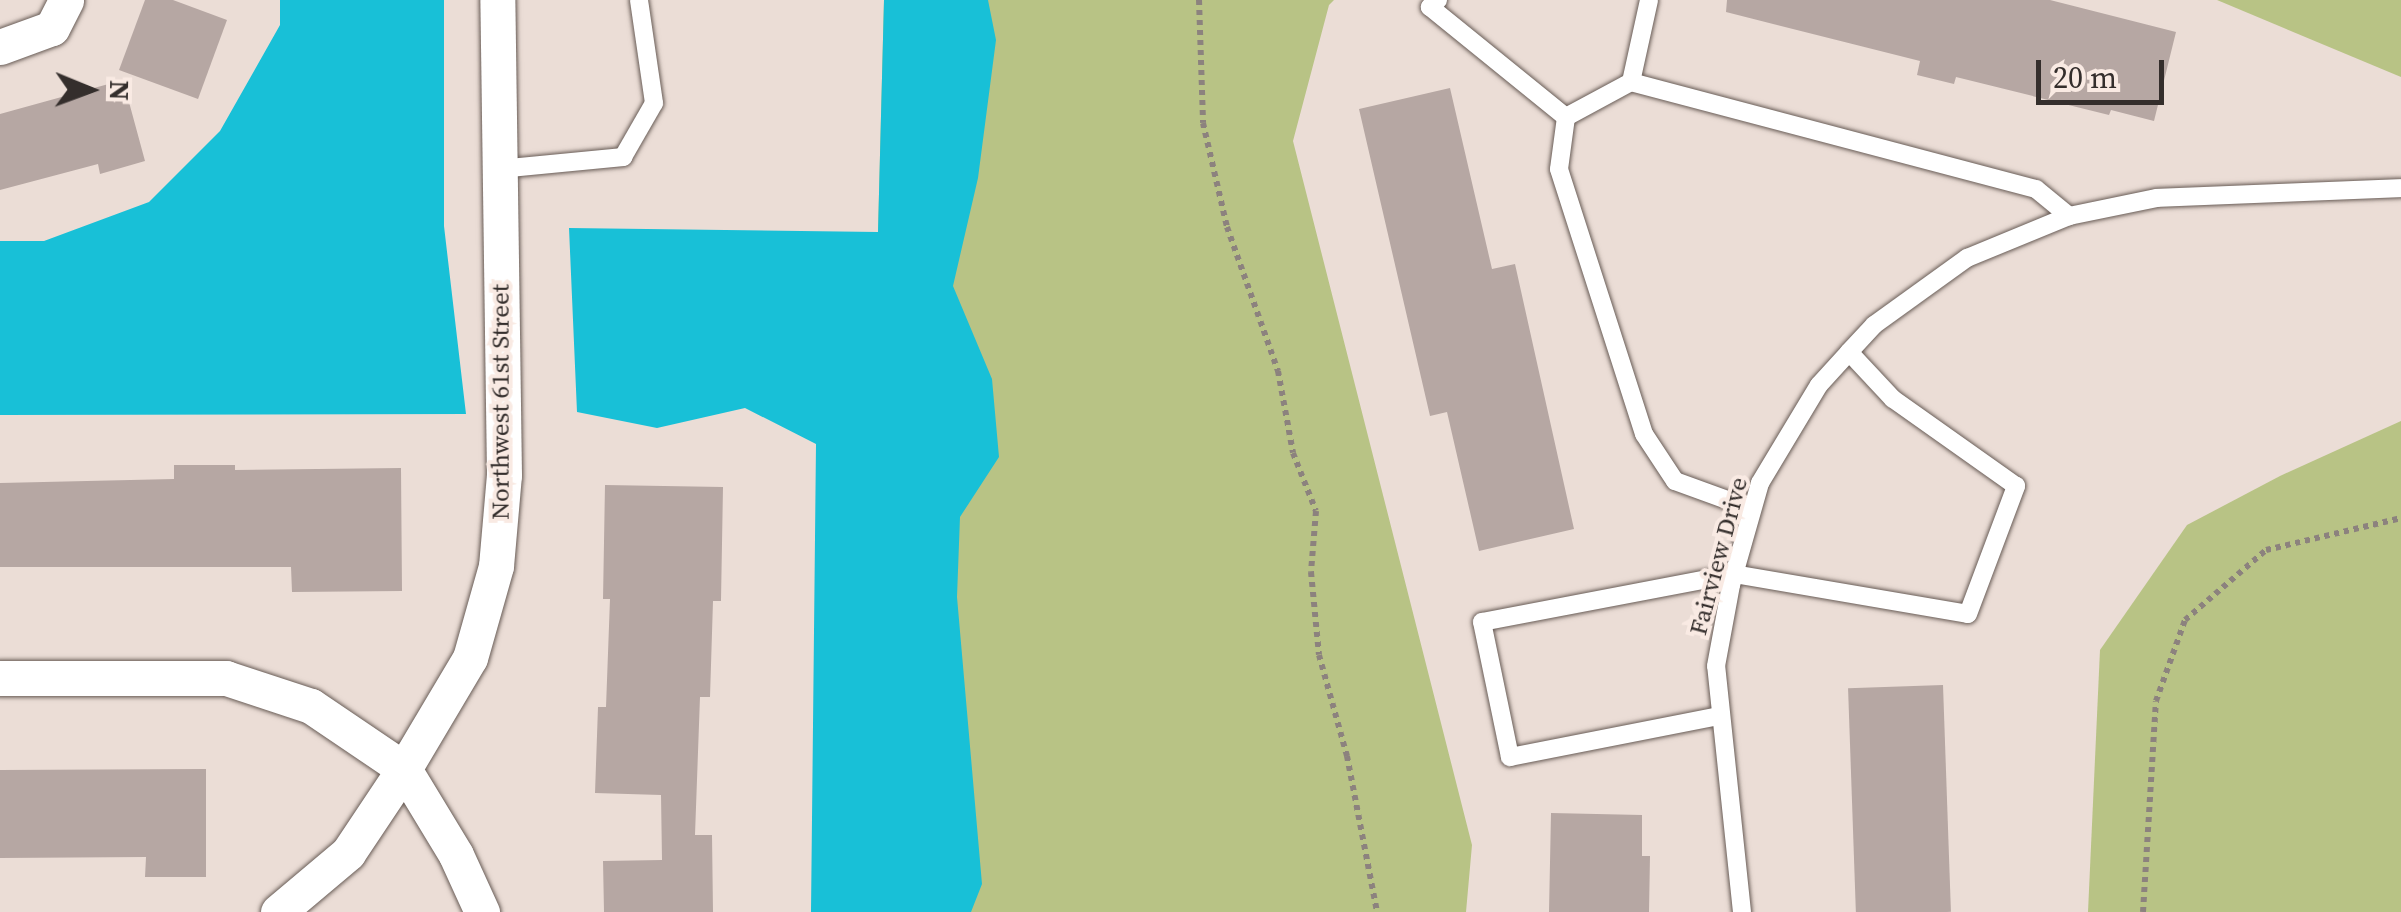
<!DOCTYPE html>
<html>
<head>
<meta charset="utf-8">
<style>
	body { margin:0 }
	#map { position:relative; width:2401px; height:912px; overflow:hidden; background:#ebddd6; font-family:"Source Serif 4",serif }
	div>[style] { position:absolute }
	.green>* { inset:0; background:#b8c385 }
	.water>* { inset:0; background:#18c0d7 }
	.building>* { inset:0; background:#b6a7a3; transform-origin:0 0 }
	.path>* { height:6px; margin-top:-3px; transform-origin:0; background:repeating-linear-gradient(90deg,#8c827e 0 5px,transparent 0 10px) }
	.roads { filter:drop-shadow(0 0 2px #685c56) drop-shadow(0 0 2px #685c56) }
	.service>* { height:18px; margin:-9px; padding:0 9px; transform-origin:9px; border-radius:9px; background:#fff }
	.minor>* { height:35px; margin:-17.5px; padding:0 17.5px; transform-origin:17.5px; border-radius:17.5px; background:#fff }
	span { translate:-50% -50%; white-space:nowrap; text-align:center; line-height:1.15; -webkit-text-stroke:8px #f9eae3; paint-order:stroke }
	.street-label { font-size:25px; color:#342e2c }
	.north { position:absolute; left:40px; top:40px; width:100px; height:100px; -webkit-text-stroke:8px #f9eae3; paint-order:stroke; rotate:91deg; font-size:28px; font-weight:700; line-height:40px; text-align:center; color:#342e2c }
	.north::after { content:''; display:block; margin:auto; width:35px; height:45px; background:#342e2c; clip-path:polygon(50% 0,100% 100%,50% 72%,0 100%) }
	.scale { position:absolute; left:2036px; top:60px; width:128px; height:45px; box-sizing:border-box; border:5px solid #342e2c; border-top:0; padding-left:12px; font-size:30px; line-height:35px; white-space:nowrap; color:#342e2c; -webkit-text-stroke:8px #f9eae3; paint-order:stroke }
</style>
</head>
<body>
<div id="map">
	<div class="green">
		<i style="clip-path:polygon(884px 0,1334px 0,1329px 5px,1293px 141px,1472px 845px,1466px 912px,811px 912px,878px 232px)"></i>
		<i style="clip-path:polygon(2217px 0,2401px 0,2401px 77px)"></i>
		<i style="clip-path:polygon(2401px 421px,2401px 912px,2088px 912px,2100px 650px,2187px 525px,2280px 476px)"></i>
	</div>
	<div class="water">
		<i style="clip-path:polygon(280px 0,444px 0,444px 226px,466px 414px,0 415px,0 241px,44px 241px,149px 202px,220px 131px,280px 25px)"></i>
		<i style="clip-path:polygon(884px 0,988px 0,996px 40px,978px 178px,953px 286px,992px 379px,999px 457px,960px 517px,957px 597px,982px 884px,971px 912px,811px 912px,816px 444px,745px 408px,657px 428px,577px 412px,569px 228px,878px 232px)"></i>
	</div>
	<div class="building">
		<i style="clip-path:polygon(145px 0,173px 0,227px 20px,198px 99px,119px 70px)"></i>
		<i style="clip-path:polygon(1727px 0,2050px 0,2176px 32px,2154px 121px,2111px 110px,2109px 115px,1956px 77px,1954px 84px,1917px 75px,1920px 61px,1726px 12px)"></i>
		<i style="clip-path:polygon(123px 80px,145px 161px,100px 174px,98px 164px,0 190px,0 114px)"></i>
		<i style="clip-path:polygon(1450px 88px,1492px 269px,1515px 264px,1574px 529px,1479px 551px,1447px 412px,1430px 416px,1359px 109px)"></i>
		<i style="clip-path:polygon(174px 465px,235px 465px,235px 470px,401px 468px,402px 591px,292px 592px,291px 567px,0 567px,0 483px,174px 479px)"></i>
		<i style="clip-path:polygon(605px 485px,723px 487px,721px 601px,713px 601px,710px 697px,700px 697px,695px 835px,712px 835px,713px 912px,604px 912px,603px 861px,662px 860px,661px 795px,595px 793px,598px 707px,606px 707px,610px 599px,603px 599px)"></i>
		<i style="left:1943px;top:685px;width:227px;height:95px;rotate:88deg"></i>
		<i style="clip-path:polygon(206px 769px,206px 877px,145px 877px,146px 857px,0 858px,0 770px)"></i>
		<i style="clip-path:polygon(1551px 813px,1642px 815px,1642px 856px,1650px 856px,1649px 912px,1549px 912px)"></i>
	</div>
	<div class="path">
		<i style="left:1199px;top:0;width:123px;rotate:88.1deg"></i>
		<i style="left:1203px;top:123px;width:107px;rotate:77deg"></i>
		<i style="left:1227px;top:227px;width:153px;rotate:70.5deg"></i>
		<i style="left:1278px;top:371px;width:83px;rotate:79.6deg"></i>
		<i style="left:1293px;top:453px;width:62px;rotate:68.4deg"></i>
		<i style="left:1316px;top:511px;width:61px;rotate:94.7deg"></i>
		<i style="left:1311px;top:572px;width:83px;rotate:84.5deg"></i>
		<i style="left:1319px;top:655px;width:105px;rotate:74.5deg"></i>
		<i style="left:1347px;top:756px;width:159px;rotate:79.1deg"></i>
		<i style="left:2143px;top:912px;width:211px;rotate:-86.5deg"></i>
		<i style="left:2156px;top:701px;width:86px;rotate:-70.3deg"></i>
		<i style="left:2185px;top:620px;width:107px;rotate:-40.8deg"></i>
		<i style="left:2266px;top:550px;width:139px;rotate:-13.3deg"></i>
	</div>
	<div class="roads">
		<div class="service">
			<i style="left:1438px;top:0;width:11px;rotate:139deg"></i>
			<i style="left:1430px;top:7px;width:175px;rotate:39deg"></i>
			<i style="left:1631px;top:82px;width:84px;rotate:-77.6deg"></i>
			<i style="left:499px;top:169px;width:125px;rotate:-5.5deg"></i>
			<i style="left:623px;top:157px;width:62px;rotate:-60.1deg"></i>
			<i style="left:654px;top:103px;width:104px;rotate:-98.3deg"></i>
			<i style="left:1752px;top:509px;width:82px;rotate:-160deg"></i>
			<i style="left:1675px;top:481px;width:56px;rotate:-123.4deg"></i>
			<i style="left:1644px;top:434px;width:278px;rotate:-107.8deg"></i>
			<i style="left:1559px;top:169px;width:52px;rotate:-82.3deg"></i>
			<i style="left:1566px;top:117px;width:74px;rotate:-28.3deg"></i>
			<i style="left:1631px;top:82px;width:419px;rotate:14.8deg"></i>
			<i style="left:2036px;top:189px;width:43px;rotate:39.3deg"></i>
			<i style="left:1719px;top:716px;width:213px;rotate:168.9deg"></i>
			<i style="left:1510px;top:757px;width:138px;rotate:-101.7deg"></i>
			<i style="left:1482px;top:622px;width:257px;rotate:-10.8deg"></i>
			<i style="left:1734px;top:574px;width:237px;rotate:9.7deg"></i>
			<i style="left:1968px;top:614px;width:137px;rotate:-69.4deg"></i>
			<i style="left:2016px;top:486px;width:151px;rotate:-144.7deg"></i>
			<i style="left:1893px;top:399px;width:64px;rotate:-133.1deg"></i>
			<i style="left:1742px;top:912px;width:247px;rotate:-96deg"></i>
			<i style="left:1716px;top:666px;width:82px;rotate:-79.5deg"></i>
			<i style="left:1731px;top:585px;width:106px;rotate:-74.1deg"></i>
			<i style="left:1760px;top:483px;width:114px;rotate:-59deg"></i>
			<i style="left:1819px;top:385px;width:45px;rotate:-47.7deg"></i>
			<i style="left:1849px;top:352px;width:37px;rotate:-47deg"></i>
			<i style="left:1874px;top:325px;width:115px;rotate:-35.8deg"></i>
			<i style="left:1967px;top:258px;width:110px;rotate:-22.4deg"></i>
			<i style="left:2069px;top:216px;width:90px;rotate:-11.6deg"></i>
			<i style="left:2157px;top:198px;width:244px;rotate:-2.3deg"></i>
		</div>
		<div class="minor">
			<i style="left:0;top:47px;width:55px;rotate:-20.1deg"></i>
			<i style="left:52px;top:28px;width:31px;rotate:-63deg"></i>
			<i style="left:0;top:678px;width:226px"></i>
			<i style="left:226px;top:678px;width:89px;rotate:18.2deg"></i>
			<i style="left:311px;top:706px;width:112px;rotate:34.1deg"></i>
			<i style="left:404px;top:769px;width:100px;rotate:58.8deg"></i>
			<i style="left:456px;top:855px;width:63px;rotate:65.5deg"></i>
			<i style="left:278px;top:912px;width:92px;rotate:-40.1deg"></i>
			<i style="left:348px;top:853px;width:101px;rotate:-56.3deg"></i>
			<i style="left:404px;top:769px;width:129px;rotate:-59.3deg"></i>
			<i style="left:470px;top:658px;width:96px;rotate:-74.2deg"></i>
			<i style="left:496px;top:566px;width:91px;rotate:-85deg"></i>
			<i style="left:504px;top:475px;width:475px;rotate:-90.8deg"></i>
		</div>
	</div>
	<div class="street-label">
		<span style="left:500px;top:402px;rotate:-90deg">Northwest 61st Street</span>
		<span style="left:1718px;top:556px;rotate:-75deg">Fairview Drive</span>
	</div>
	<div class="north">N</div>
	<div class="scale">20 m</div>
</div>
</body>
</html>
